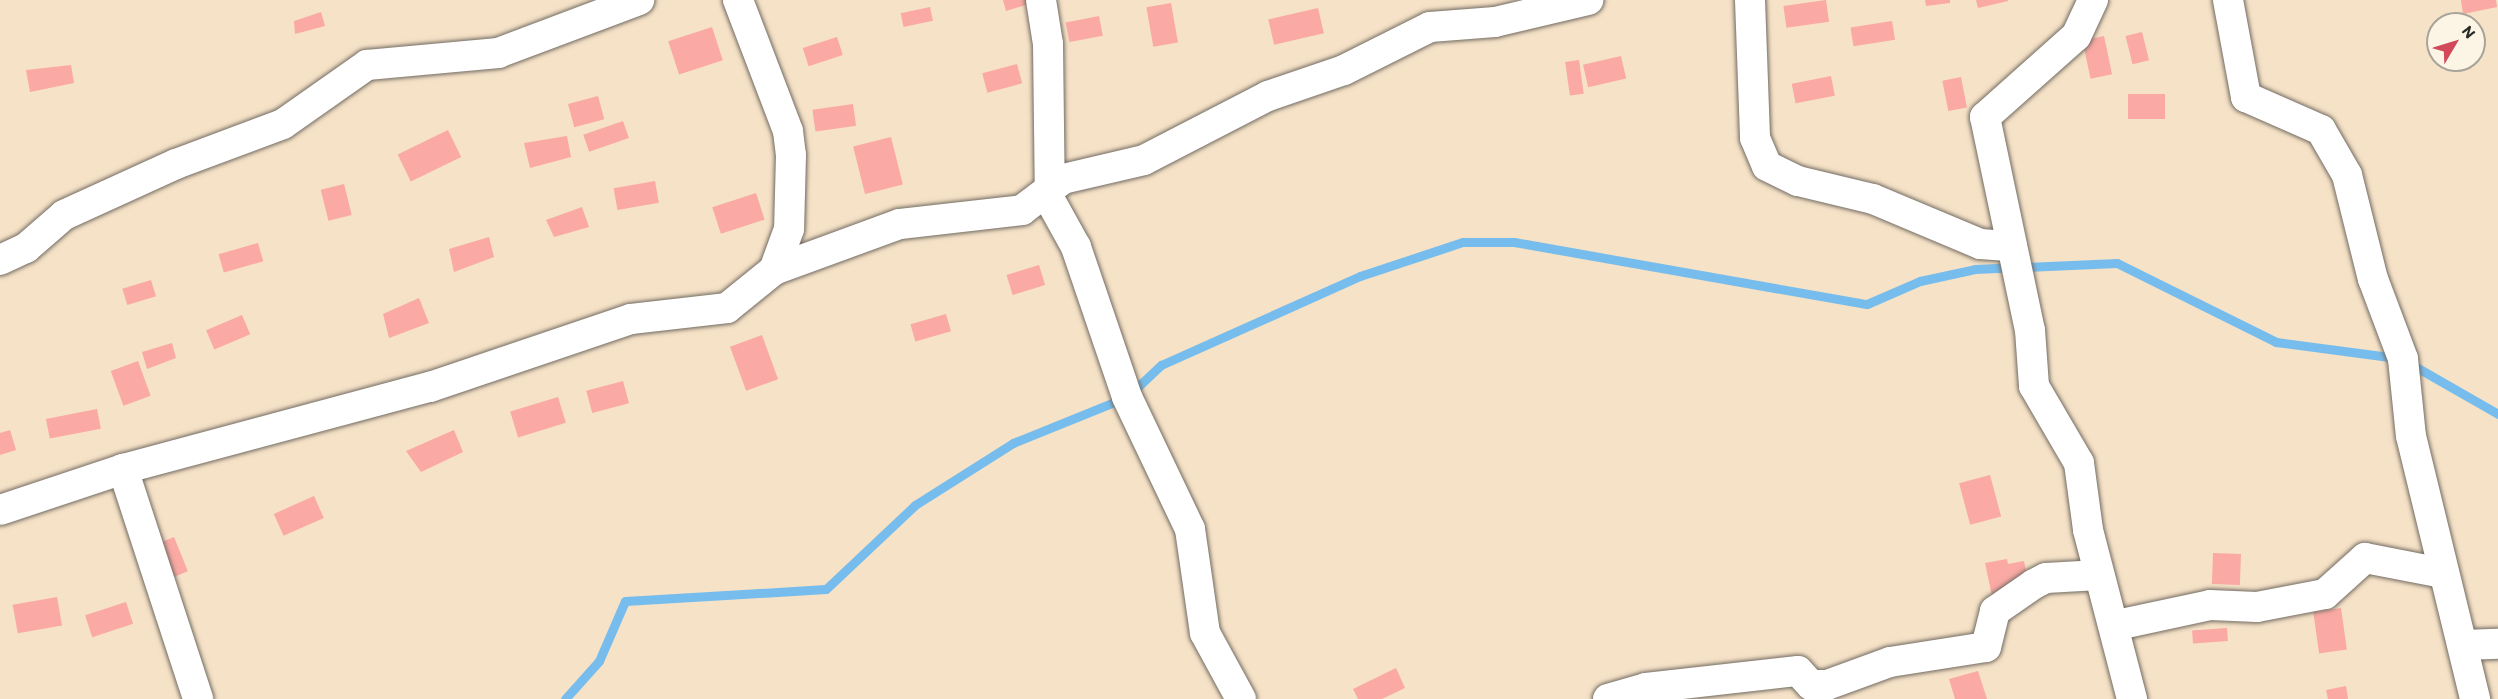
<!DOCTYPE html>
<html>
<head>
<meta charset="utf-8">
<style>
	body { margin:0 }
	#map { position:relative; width:2498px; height:699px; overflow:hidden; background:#f6e2c7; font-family:Itim,sans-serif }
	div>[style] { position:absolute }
	.stream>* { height:9px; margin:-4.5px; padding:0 4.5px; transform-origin:4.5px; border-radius:4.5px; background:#76bded }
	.building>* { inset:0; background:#faa9a4; transform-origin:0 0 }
	.roads { filter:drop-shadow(0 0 2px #726b62) drop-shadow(0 0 2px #726b62) }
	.minor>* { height:30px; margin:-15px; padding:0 15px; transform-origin:15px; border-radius:15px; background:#fff }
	span { translate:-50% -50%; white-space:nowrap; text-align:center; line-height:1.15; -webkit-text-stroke:5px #fcf5e5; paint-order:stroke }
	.north { position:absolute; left:2426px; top:12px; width:60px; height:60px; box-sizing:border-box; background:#fcf5e5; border:2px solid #a8a49b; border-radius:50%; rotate:52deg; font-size:16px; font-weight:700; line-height:24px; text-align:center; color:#2b2b2b }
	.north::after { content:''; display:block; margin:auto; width:21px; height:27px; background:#d1495b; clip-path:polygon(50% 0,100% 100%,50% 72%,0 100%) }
</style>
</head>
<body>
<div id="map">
	<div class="stream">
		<i style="left:2409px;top:363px;width:103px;rotate:29.8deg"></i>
		<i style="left:565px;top:699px;width:51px;rotate:-48.2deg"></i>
		<i style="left:599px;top:661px;width:65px;rotate:-66.6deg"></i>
		<i style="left:625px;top:601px;width:201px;rotate:-3.4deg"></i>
		<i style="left:826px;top:589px;width:122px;rotate:-43.3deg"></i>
		<i style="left:915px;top:505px;width:116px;rotate:-32.3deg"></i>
		<i style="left:1013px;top:443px;width:123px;rotate:-22deg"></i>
		<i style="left:1127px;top:397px;width:47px;rotate:-43.3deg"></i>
		<i style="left:1161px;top:365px;width:218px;rotate:-24.1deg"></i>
		<i style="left:1360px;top:276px;width:108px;rotate:-18.3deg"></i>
		<i style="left:1463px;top:242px;width:51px"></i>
		<i style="left:1514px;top:242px;width:358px;rotate:10deg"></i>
		<i style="left:1867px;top:304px;width:58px;rotate:-23.5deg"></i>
		<i style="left:1920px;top:281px;width:56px;rotate:-12.3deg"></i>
		<i style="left:1975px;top:269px;width:142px;rotate:-2.4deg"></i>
		<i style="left:2117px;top:263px;width:178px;rotate:26.4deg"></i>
		<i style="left:2276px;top:342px;width:122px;rotate:7.5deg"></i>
	</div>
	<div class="building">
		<i style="clip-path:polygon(1003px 0,1028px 0,1029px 4px,1006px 11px)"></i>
		<i style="left:1826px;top:0;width:22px;height:43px;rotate:82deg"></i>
		<i style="clip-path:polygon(1925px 0,1950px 0,1950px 3px,1926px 6px)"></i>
		<i style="clip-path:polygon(1976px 0,2008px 0,2008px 1px,1978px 8px)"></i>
		<i style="clip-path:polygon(2461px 0,2496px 0,2497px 7px,2463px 14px)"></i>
		<i style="left:1171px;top:3px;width:40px;height:25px;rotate:80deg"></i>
		<i style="left:930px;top:7px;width:14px;height:30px;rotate:78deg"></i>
		<i style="left:1318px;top:8px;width:26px;height:51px;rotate:77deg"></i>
		<i style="clip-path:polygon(321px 12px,325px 26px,295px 34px,294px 21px)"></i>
		<i style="left:1099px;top:16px;width:20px;height:34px;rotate:79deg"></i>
		<i style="left:1892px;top:21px;width:19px;height:42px;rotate:81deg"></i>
		<i style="left:712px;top:27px;width:35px;height:46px;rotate:72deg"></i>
		<i style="left:2142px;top:32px;width:29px;height:17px;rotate:76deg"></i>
		<i style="left:2104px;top:36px;width:39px;height:22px;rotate:78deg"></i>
		<i style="left:837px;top:37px;width:19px;height:36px;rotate:72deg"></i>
		<i style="left:1621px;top:56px;width:23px;height:39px;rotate:77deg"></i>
		<i style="left:1579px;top:60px;width:34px;height:14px;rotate:82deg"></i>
		<i style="left:1017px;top:64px;width:20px;height:36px;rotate:75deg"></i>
		<i style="clip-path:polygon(71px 65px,74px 83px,30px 92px,26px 70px)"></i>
		<i style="left:1831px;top:76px;width:20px;height:40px;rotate:79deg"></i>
		<i style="left:1961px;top:77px;width:31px;height:19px;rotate:79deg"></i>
		<i style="left:2128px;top:94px;width:37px;height:25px"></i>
		<i style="left:598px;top:96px;width:24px;height:31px;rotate:75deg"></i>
		<i style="left:853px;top:104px;width:22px;height:41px;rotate:82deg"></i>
		<i style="left:623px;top:121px;width:18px;height:42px;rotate:71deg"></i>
		<i style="left:448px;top:130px;width:30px;height:56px;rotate:64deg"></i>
		<i style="clip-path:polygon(567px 136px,571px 157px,530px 168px,524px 143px)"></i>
		<i style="left:891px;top:137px;width:49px;height:39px;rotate:76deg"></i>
		<i style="left:655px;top:181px;width:22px;height:42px;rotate:80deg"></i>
		<i style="left:344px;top:184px;width:32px;height:24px;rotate:76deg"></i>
		<i style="left:756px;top:193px;width:28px;height:46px;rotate:72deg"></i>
		<i style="clip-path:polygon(582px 207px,589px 227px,554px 237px,546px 220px)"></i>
		<i style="clip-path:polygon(489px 237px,494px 257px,454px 272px,449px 249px)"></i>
		<i style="left:258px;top:243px;width:19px;height:41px;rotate:74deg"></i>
		<i style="left:1039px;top:265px;width:21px;height:34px;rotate:73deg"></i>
		<i style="left:151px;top:280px;width:17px;height:30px;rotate:73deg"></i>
		<i style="clip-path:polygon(419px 298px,429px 323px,389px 338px,383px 314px)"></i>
		<i style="left:946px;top:314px;width:18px;height:37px;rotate:74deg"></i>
		<i style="left:242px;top:315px;width:21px;height:39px;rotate:67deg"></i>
		<i style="left:762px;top:335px;width:47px;height:34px;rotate:70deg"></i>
		<i style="clip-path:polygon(172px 343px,176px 358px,147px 369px,142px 352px)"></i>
		<i style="left:138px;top:361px;width:37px;height:29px;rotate:70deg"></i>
		<i style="left:623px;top:381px;width:23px;height:38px;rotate:75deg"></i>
		<i style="left:558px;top:397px;width:27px;height:50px;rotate:73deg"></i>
		<i style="left:97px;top:409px;width:20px;height:52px;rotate:79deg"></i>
		<i style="clip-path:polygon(10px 430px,16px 450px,0 455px,0 433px)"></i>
		<i style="clip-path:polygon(454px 430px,463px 452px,421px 472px,406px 451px)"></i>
		<i style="left:1990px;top:475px;width:43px;height:32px;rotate:75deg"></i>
		<i style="left:314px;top:496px;width:24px;height:44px;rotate:66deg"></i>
		<i style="left:174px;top:537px;width:37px;height:21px;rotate:68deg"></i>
		<i style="left:2213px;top:553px;width:28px;height:31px;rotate:2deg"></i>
		<i style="clip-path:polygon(2007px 559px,2008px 564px,2024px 561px,2028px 581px,1992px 596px,1985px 563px)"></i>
		<i style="left:57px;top:597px;width:29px;height:45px;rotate:80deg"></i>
		<i style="left:126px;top:602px;width:23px;height:43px;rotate:72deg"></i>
		<i style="left:2341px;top:608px;width:42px;height:28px;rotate:82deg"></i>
		<i style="left:2227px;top:628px;width:13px;height:35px;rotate:86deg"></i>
		<i style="clip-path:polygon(1396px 668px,1405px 688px,1382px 699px,1358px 699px,1353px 689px)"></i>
		<i style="clip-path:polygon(1978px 671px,1987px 699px,1955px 699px,1949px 679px)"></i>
		<i style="clip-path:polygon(2346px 686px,2348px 699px,2328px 699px,2326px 690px)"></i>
	</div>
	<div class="roads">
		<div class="minor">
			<i style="left:738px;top:0;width:140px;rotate:69.1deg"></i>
			<i style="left:788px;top:131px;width:24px;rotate:83deg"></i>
			<i style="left:791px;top:155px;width:74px;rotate:91.5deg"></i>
			<i style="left:789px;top:229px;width:44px;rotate:110.1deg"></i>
			<i style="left:1041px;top:0;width:45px;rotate:81deg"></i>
			<i style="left:1048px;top:44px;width:156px;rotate:89.3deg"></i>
			<i style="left:1050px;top:200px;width:54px;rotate:61deg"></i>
			<i style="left:1076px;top:247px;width:158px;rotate:71.2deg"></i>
			<i style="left:1127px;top:397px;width:146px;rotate:64.5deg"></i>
			<i style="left:1190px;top:529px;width:105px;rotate:81.8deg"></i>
			<i style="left:1205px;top:633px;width:75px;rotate:61.4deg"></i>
			<i style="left:1750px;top:0;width:138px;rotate:87.9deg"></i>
			<i style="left:1755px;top:138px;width:30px;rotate:67deg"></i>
			<i style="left:1767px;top:166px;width:34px;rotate:26deg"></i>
			<i style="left:1798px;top:181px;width:77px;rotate:13.5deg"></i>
			<i style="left:1873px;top:199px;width:116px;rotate:22.8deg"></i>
			<i style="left:1980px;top:244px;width:32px;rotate:4deg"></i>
			<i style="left:2093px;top:0;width:40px;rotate:115deg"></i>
			<i style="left:2076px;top:36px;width:122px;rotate:138.3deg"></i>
			<i style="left:1985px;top:117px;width:218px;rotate:78.1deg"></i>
			<i style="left:2030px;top:330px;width:56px;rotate:85.9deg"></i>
			<i style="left:2034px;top:386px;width:89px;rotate:59.7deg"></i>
			<i style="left:2079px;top:463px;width:68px;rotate:82.3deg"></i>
			<i style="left:2088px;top:530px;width:175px;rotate:75.4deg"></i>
			<i style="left:2228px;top:0;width:99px;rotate:79.5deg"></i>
			<i style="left:2246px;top:97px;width:82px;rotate:23.7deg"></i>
			<i style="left:2321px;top:130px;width:52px;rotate:60deg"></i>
			<i style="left:2347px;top:175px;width:107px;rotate:76deg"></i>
			<i style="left:2373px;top:279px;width:85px;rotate:69.4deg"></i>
			<i style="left:2403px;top:359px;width:77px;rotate:84.1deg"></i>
			<i style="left:2411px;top:436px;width:271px;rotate:76.3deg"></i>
			<i style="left:0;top:260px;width:29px;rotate:-25deg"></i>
			<i style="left:26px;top:248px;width:50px;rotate:-41deg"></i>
			<i style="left:64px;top:215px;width:123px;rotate:-24.5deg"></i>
			<i style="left:176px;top:164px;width:114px;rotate:-20.5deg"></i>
			<i style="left:283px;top:124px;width:103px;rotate:-35.1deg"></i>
			<i style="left:367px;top:65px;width:132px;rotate:-5.2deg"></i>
			<i style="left:498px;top:53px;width:151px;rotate:-20.6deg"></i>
			<i style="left:123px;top:469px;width:242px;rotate:71.9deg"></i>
			<i style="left:0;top:510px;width:130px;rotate:-18.4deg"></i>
			<i style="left:123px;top:469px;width:318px;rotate:-15deg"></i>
			<i style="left:430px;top:387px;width:212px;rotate:-18.7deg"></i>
			<i style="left:631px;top:319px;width:97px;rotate:-6.5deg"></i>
			<i style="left:727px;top:308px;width:60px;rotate:-39deg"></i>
			<i style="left:774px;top:270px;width:134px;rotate:-20.1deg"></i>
			<i style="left:900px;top:224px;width:123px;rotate:-6.5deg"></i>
			<i style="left:1022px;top:210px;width:51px;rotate:-37.1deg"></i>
			<i style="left:1063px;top:179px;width:83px;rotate:-13.2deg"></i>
			<i style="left:1144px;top:160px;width:140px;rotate:-27.3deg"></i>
			<i style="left:1268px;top:96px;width:80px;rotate:-18.9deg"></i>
			<i style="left:1344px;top:70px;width:96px;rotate:-26.6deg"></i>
			<i style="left:1430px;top:27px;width:65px;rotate:-4.4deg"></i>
			<i style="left:1495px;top:22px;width:96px;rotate:-13.3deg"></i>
			<i style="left:2117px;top:625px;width:95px;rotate:-12.1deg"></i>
			<i style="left:2210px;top:605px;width:47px;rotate:2.4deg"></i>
			<i style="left:2257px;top:607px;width:69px;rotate:-10.8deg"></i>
			<i style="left:2325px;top:594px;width:54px;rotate:-42deg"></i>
			<i style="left:2365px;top:558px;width:78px;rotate:11deg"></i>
			<i style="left:2463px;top:645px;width:35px;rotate:-2deg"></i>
			<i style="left:1608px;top:699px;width:40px;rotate:-16deg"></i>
			<i style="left:1646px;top:688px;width:153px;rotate:-6.4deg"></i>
			<i style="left:1798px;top:671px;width:19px;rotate:47deg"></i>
			<i style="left:1811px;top:685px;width:16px"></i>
			<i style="left:1827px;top:685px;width:67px;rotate:-20.1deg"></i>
			<i style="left:1890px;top:662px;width:97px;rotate:-8.9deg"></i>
			<i style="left:1986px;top:647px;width:37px;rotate:-76deg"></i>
			<i style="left:1995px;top:611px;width:47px;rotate:-34.7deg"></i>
			<i style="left:2034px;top:584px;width:13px;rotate:-27deg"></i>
			<i style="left:2046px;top:578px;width:53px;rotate:-3.2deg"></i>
		</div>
	</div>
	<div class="north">N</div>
</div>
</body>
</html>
